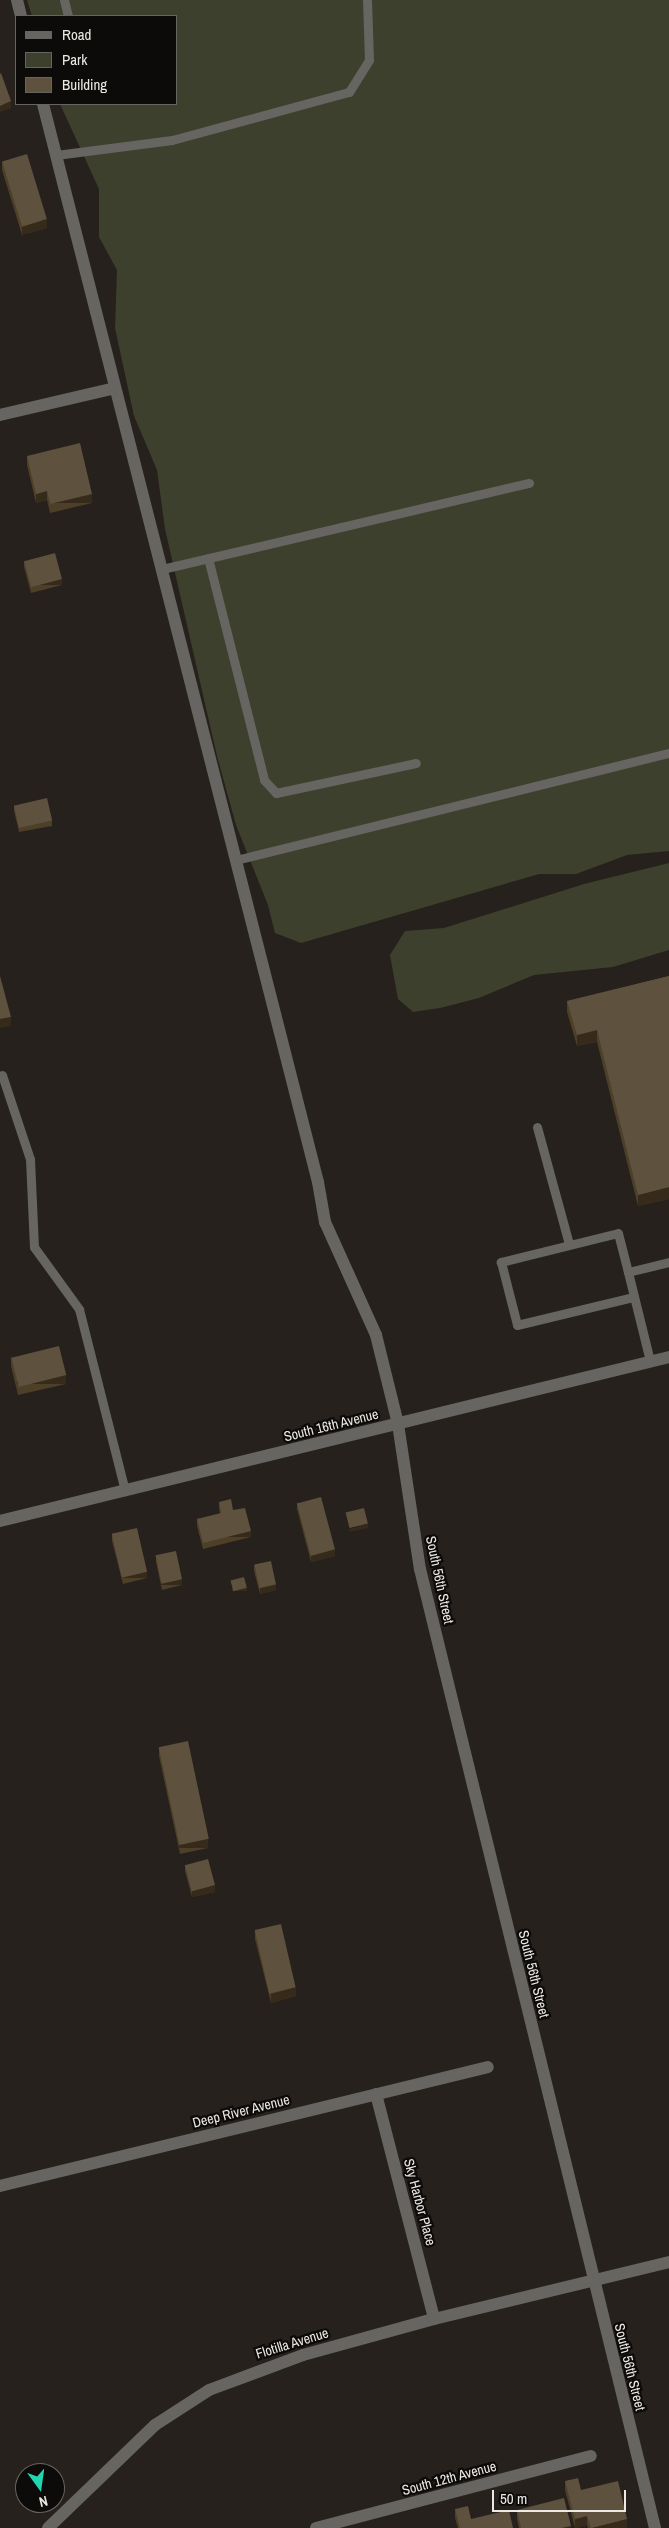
<!DOCTYPE html>
<html>
<head>
<meta charset="utf-8">
<style>
	body { margin:0 }
	#map { position:relative; width:669px; height:2528px; overflow:hidden; background:#26211c; font-family:"Archivo Narrow",sans-serif }
	div>[style] { position:absolute }
	.green>* { inset:0; background:#3d402c }
	.lane>* { height:9px; margin:-4.5px; padding:0 4.5px; transform-origin:4.5px; border-radius:4.5px; background:#666561 }
	.street>* { height:12px; margin:-6px; padding:0 6px; transform-origin:6px; border-radius:6px; background:#666561 }
	.wall>* { inset:0; background:#4d3f28 }
	.shaded-wall>* { inset:0; background:#362b1b; transform-origin:0 0 }
	.building>* { inset:0; background:#5e513d; transform-origin:0 0 }
	span { translate:-50% -50%; white-space:nowrap; text-align:center; line-height:1.15; -webkit-text-stroke:4.5px #0d0b09; paint-order:stroke }
	.street-label { font-size:14px; color:#ece9e5 }
	.legend { position:absolute; left:15px; top:15px; width:162px; height:90px; box-sizing:border-box; background:#0d0b09; border:1px solid #666461; margin:0; padding:6px 9px; list-style:none; font-size:15px; color:#ece9e5 }
	.legend li { display:flex; align-items:center; gap:10px; height:25px }
	.legend b { width:25px; border:1px solid #666461 }
	.north { position:absolute; left:15px; top:2463px; width:50px; height:50px; box-sizing:border-box; background:#0d0b09; border:1px solid #666461; border-radius:50%; rotate:166deg; font-size:14px; font-weight:700; line-height:20px; text-align:center; color:#ece9e5 }
	.north::after { content:''; display:block; margin:auto; width:18px; height:22px; background:#21d5b0; clip-path:polygon(50% 0,100% 100%,50% 72%,0 100%) }
	.scale { position:absolute; left:492px; top:2490px; width:134px; height:22px; box-sizing:border-box; border:2px solid #ece9e5; border-top:0; padding-left:6px; font-size:15px; line-height:18px; white-space:nowrap; color:#ece9e5; -webkit-text-stroke:4px #0d0b09; paint-order:stroke }
</style>
</head>
<body>
<div id="map">
	<div class="green">
		<i style="clip-path:polygon(27px 0,669px 0,669px 851px,627px 855px,576px 874px,539px 874px,301px 943px,275px 933px,268px 905px,236px 825px,217px 756px,165px 529px,157px 470px,134px 416px,115px 328px,117px 270px,99px 237px,99px 189px,60px 104px,176px 104px,176px 16px,32px 16px)"></i>
		<i style="clip-path:polygon(669px 863px,669px 950px,613px 967px,534px 975px,479px 998px,440px 1008px,413px 1012px,398px 999px,390px 955px,405px 931px,444px 928px,584px 884px)"></i>
	</div>
	<div class="lane">
		<i style="left:64px;top:0;width:16px;rotate:76deg"></i>
		<i style="left:56px;top:155px;width:117px;rotate:-7.4deg"></i>
		<i style="left:172px;top:140px;width:183px;rotate:-15.2deg"></i>
		<i style="left:349px;top:92px;width:38px;rotate:-58deg"></i>
		<i style="left:369px;top:60px;width:60px;rotate:-91.9deg"></i>
		<i style="left:208px;top:558px;width:229px;rotate:75.8deg"></i>
		<i style="left:264px;top:780px;width:18px;rotate:47deg"></i>
		<i style="left:276px;top:793px;width:143px;rotate:-12.1deg"></i>
		<i style="left:162px;top:569px;width:377px;rotate:-13.2deg"></i>
		<i style="left:236px;top:860px;width:446px;rotate:-13.9deg"></i>
		<i style="left:2px;top:1075px;width:89px;rotate:71.6deg"></i>
		<i style="left:30px;top:1159px;width:88px;rotate:87.4deg"></i>
		<i style="left:34px;top:1247px;width:77px;rotate:54deg"></i>
		<i style="left:79px;top:1309px;width:188px;rotate:75.8deg"></i>
		<i style="left:537px;top:1127px;width:121px;rotate:74.7deg"></i>
		<i style="left:628px;top:1272px;width:40px;rotate:-104.4deg"></i>
		<i style="left:618px;top:1233px;width:121px;rotate:166.1deg"></i>
		<i style="left:501px;top:1262px;width:65px;rotate:75.7deg"></i>
		<i style="left:517px;top:1325px;width:120px;rotate:-13.5deg"></i>
		<i style="left:650px;top:1361px;width:92px;rotate:-103.9deg"></i>
		<i style="left:628px;top:1272px;width:42px;rotate:-13.7deg"></i>
	</div>
	<div class="street">
		<i style="left:17px;top:0;width:16px;rotate:76deg"></i>
		<i style="left:43px;top:104px;width:1113px;rotate:75.69deg"></i>
		<i style="left:318px;top:1182px;width:41px;rotate:80.1deg"></i>
		<i style="left:325px;top:1222px;width:124px;rotate:65.7deg"></i>
		<i style="left:376px;top:1335px;width:92px;rotate:76.1deg"></i>
		<i style="left:398px;top:1424px;width:147px;rotate:81.4deg"></i>
		<i style="left:420px;top:1569px;width:987px;rotate:76.23deg"></i>
		<i style="left:0;top:415px;width:118px;rotate:-13.2deg"></i>
		<i style="left:0;top:1521px;width:689px;rotate:-13.77deg"></i>
		<i style="left:376px;top:2094px;width:232px;rotate:75.5deg"></i>
		<i style="left:0;top:2186px;width:502px;rotate:-13.7deg"></i>
		<i style="left:48px;top:2528px;width:149px;rotate:-43.9deg"></i>
		<i style="left:155px;top:2425px;width:64px;rotate:-32.9deg"></i>
		<i style="left:209px;top:2390px;width:100px;rotate:-20.4deg"></i>
		<i style="left:303px;top:2355px;width:136px;rotate:-15.4deg"></i>
		<i style="left:434px;top:2319px;width:242px;rotate:-13.6deg"></i>
		<i style="left:316px;top:2528px;width:284px;rotate:-14.7deg"></i>
	</div>
	<div class="wall">
		<i style="clip-path:polygon(2px 161px,47px 228px,22px 235px,2px 170px)"></i>
		<i style="clip-path:polygon(27px 456px,92px 503px,50px 513px,47px 500px,36px 503px,27px 465px)"></i>
		<i style="clip-path:polygon(24px 561px,62px 585px,31px 593px,24px 567px)"></i>
		<i style="clip-path:polygon(14px 805px,52px 820px,52px 826px,19px 832px,14px 811px)"></i>
		<i style="clip-path:polygon(669px 976px,669px 1199px,638px 1206px,597px 1042px,577px 1046px,567px 1012px,567px 1001px)"></i>
		<i style="clip-path:polygon(11px 1357px,66px 1384px,18px 1395px,11px 1366px)"></i>
		<i style="clip-path:polygon(219px 1502px,233px 1510px,251px 1537px,203px 1549px,197px 1526px,197px 1519px,220px 1514px,219px 1508px)"></i>
		<i style="clip-path:polygon(297px 1502px,335px 1556px,311px 1562px,297px 1509px)"></i>
		<i style="clip-path:polygon(112px 1535px,147px 1578px,123px 1584px,112px 1541px)"></i>
		<i style="clip-path:polygon(156px 1556px,182px 1585px,162px 1590px,156px 1562px)"></i>
		<i style="clip-path:polygon(254px 1565px,276px 1590px,260px 1594px,254px 1571px)"></i>
		<i style="clip-path:polygon(159px 1747px,208px 1848px,180px 1854px,159px 1756px)"></i>
		<i style="clip-path:polygon(185px 1865px,215px 1892px,192px 1897px,185px 1871px)"></i>
		<i style="clip-path:polygon(255px 1930px,296px 1996px,271px 2003px,255px 1939px)"></i>
		<i style="clip-path:polygon(565px 2481px,581px 2490px,627px 2528px,588px 2528px,587px 2525px,575px 2528px,565px 2490px)"></i>
		<i style="clip-path:polygon(455px 2509px,471px 2519px,513px 2528px,458px 2528px,455px 2518px)"></i>
		<i style="clip-path:polygon(517px 2510px,571px 2528px,519px 2528px,517px 2519px)"></i>
	</div>
	<div class="shaded-wall">
		<i style="clip-path:polygon(11px 101px,11px 108px,0 112px,0 106px)"></i>
		<i style="clip-path:polygon(47px 219px,47px 228px,22px 235px,22px 226px)"></i>
		<i style="clip-path:polygon(47px 491px,47px 500px,36px 503px,36px 494px)"></i>
		<i style="left:92px;top:494px;width:9px;height:43px;rotate:90deg"></i>
		<i style="left:62px;top:579px;width:6px;height:32px;rotate:90deg"></i>
		<i style="clip-path:polygon(11px 1017px,11px 1026px,0 1028px,0 1019px)"></i>
		<i style="clip-path:polygon(597px 1030px,597px 1042px,577px 1046px,577px 1035px)"></i>
		<i style="clip-path:polygon(669px 1187px,669px 1199px,638px 1206px,638px 1195px)"></i>
		<i style="left:66px;top:1375px;width:9px;height:49px;rotate:90deg"></i>
		<i style="clip-path:polygon(368px 1524px,368px 1528px,349px 1532px,349px 1529px)"></i>
		<i style="left:251px;top:1531px;width:6px;height:49px;rotate:90deg"></i>
		<i style="clip-path:polygon(335px 1549px,335px 1556px,311px 1562px,311px 1556px)"></i>
		<i style="left:147px;top:1572px;width:6px;height:25px;rotate:90deg"></i>
		<i style="left:182px;top:1579px;width:6px;height:21px;rotate:90deg"></i>
		<i style="clip-path:polygon(276px 1584px,276px 1590px,260px 1594px,260px 1588px)"></i>
		<i style="left:247px;top:1588px;width:3px;height:15px;rotate:90deg"></i>
		<i style="left:208px;top:1839px;width:9px;height:29px;rotate:90deg"></i>
		<i style="clip-path:polygon(215px 1885px,215px 1892px,192px 1897px,192px 1891px)"></i>
		<i style="clip-path:polygon(296px 1987px,296px 1996px,271px 2003px,271px 1994px)"></i>
		<i style="clip-path:polygon(587px 2516px,587px 2525px,575px 2528px,575px 2519px)"></i>
		<i style="clip-path:polygon(627px 2519px,627px 2528px,591px 2528px)"></i>
		<i style="clip-path:polygon(571px 2526px,571px 2528px,561px 2528px)"></i>
	</div>
	<div class="building">
		<i style="clip-path:polygon(1px 73px,11px 101px,0 106px,0 74px)"></i>
		<i style="left:27px;top:154px;width:68px;height:26px;rotate:73deg"></i>
		<i style="clip-path:polygon(80px 443px,92px 494px,50px 504px,47px 491px,36px 494px,27px 456px)"></i>
		<i style="left:55px;top:553px;width:27px;height:32px;rotate:75deg"></i>
		<i style="left:47px;top:798px;width:23px;height:34px;rotate:77deg"></i>
		<i style="clip-path:polygon(0 976px,11px 1017px,0 1019px)"></i>
		<i style="clip-path:polygon(669px 976px,669px 1187px,638px 1195px,597px 1030px,577px 1035px,567px 1001px)"></i>
		<i style="left:59px;top:1346px;width:30px;height:49px;rotate:76deg"></i>
		<i style="left:321px;top:1497px;width:54px;height:25px;rotate:75deg"></i>
		<i style="clip-path:polygon(231px 1499px,233px 1510px,245px 1508px,251px 1531px,203px 1543px,197px 1519px,221px 1513px,219px 1502px)"></i>
		<i style="left:364px;top:1508px;width:16px;height:19px;rotate:76deg"></i>
		<i style="left:137px;top:1528px;width:45px;height:26px;rotate:77deg"></i>
		<i style="left:176px;top:1551px;width:29px;height:21px;rotate:78deg"></i>
		<i style="left:271px;top:1561px;width:24px;height:17px;rotate:78deg"></i>
		<i style="left:244px;top:1577px;width:11px;height:14px;rotate:75deg"></i>
		<i style="left:188px;top:1741px;width:100px;height:30px;rotate:78deg"></i>
		<i style="left:208px;top:1859px;width:27px;height:24px;rotate:75deg"></i>
		<i style="left:281px;top:1924px;width:65px;height:27px;rotate:77deg"></i>
		<i style="clip-path:polygon(578px 2478px,581px 2490px,618px 2481px,627px 2519px,591px 2528px,587px 2516px,575px 2519px,565px 2481px)"></i>
		<i style="clip-path:polygon(564px 2498px,571px 2526px,561px 2528px,521px 2528px,517px 2510px)"></i>
		<i style="clip-path:polygon(468px 2506px,471px 2519px,509px 2510px,513px 2528px,460px 2528px,455px 2509px)"></i>
	</div>
	<div class="street-label">
		<span style="left:331px;top:1425px;rotate:-14deg">South 16th Avenue</span>
		<span style="left:440px;top:1580px;rotate:78deg">South 56th Street</span>
		<span style="left:534px;top:1974px;rotate:76deg">South 56th Street</span>
		<span style="left:241px;top:2111px;rotate:-14deg">Deep River Avenue</span>
		<span style="left:420px;top:2202px;rotate:75deg">Sky Harbor Place</span>
		<span style="left:292px;top:2343px;rotate:-17deg">Flotilla Avenue</span>
		<span style="left:630px;top:2367px;rotate:76deg">South 56th Street</span>
		<span style="left:449px;top:2478px;rotate:-15deg">South 12th Avenue</span>
	</div>
	<ul class="legend">
	<li><b style="height:6px;background:#666561"></b>Road</li>
	<li><b style="height:14px;background:#3d402c"></b>Park</li>
	<li><b style="height:14px;background:#5e513d"></b>Building</li>
	</ul>
	<div class="north">N</div>
	<div class="scale">50 m</div>
</div>
</body>
</html>
